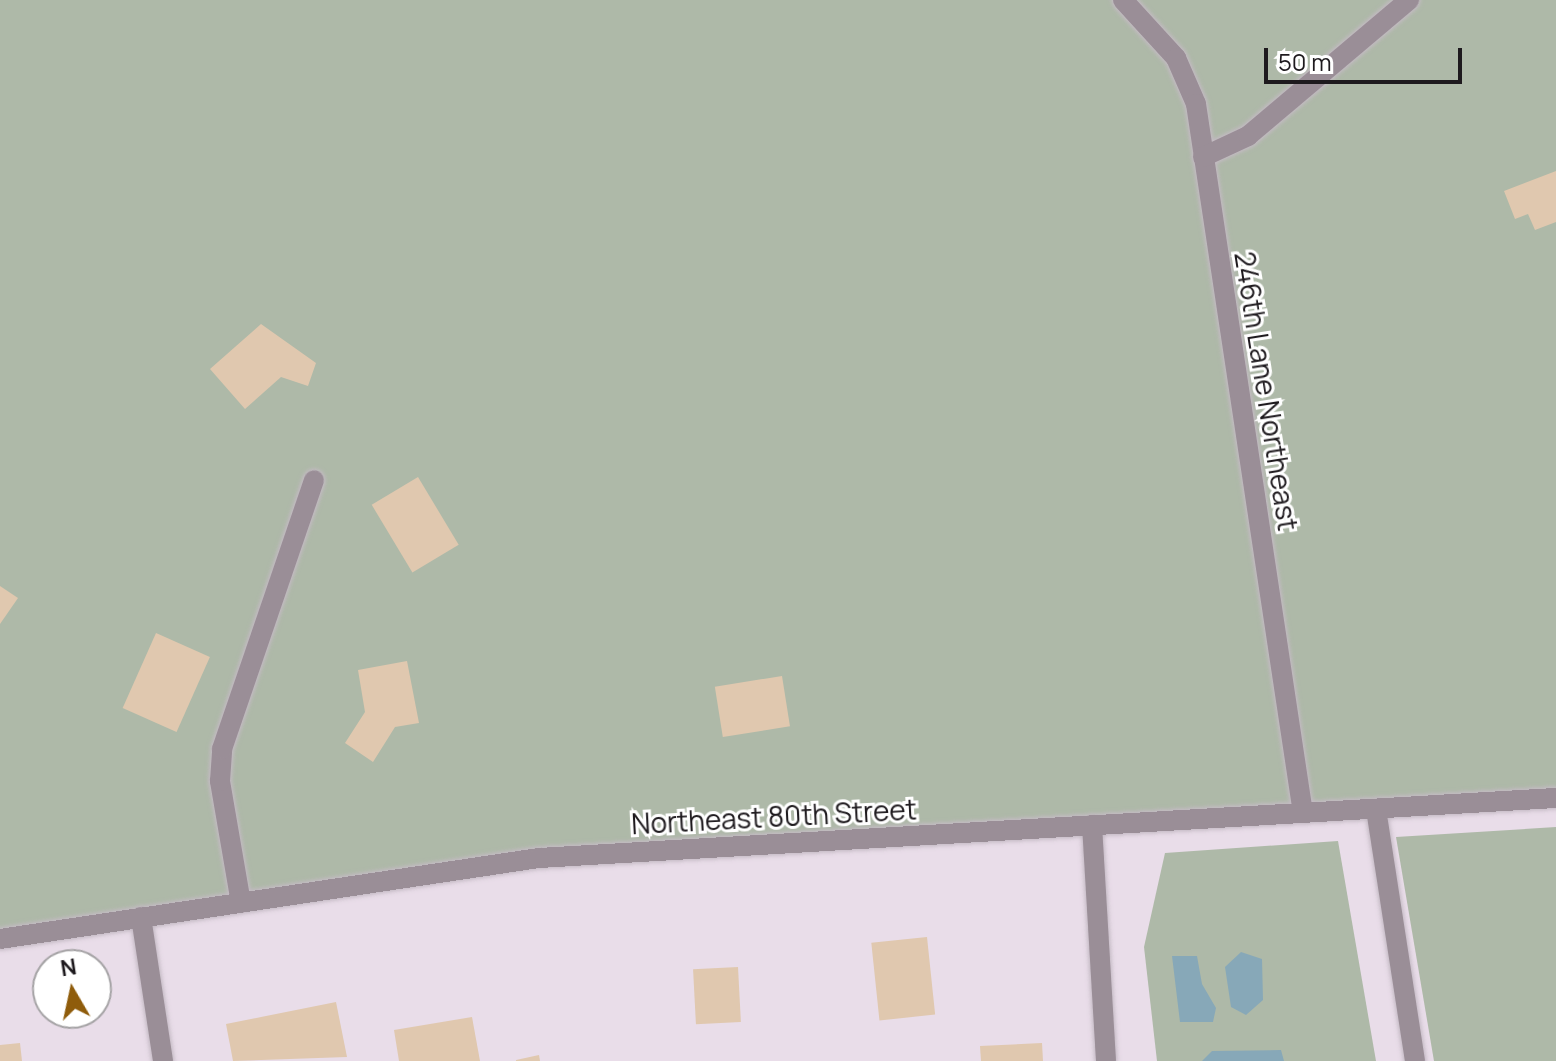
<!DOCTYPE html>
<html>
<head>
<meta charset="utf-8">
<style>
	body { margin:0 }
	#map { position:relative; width:1556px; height:1061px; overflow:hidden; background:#e9dde9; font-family:Manrope,sans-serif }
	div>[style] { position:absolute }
	.green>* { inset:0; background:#aeb9a8 }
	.water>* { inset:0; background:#87a8b8 }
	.building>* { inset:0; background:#e0c8af; transform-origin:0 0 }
	.roads { filter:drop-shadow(0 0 2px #c4bac4) drop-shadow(0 0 2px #c4bac4) }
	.minor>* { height:20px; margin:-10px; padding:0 10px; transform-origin:10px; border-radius:10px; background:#9a8e97 }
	span { translate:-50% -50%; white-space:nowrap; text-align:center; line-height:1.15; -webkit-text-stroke:6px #fff; paint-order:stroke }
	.street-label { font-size:28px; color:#1e1a1e }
	.north { position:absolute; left:32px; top:949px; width:80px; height:80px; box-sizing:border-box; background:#fff; border:2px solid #a5a3a5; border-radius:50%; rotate:351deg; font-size:22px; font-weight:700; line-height:32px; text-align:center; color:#1e1a1e }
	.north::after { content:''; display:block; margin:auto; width:28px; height:36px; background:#8f5c0b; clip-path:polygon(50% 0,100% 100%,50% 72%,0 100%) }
	.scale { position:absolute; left:1264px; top:48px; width:198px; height:36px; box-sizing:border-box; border:4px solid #1e1a1e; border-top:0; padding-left:10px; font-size:24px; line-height:28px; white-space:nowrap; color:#1e1a1e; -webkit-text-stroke:6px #fff; paint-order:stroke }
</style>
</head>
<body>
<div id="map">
	<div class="green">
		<i style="clip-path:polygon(0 0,1556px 0,1556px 798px,539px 858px,0 939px)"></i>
		<i style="clip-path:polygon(1556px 827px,1556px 1061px,1434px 1061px,1396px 837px)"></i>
		<i style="clip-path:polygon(1338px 841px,1376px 1061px,1157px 1061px,1144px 947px,1165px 853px)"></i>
	</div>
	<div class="water">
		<i style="clip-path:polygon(1241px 952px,1262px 959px,1263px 1000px,1246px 1015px,1231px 1007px,1225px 967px)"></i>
		<i style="clip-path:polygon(1172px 956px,1197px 956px,1202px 984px,1216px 1008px,1213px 1022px,1180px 1022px)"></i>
		<i style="clip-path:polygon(1281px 1050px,1284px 1061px,1202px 1061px,1212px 1051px)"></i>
	</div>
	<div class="building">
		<i style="clip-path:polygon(1556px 171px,1556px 222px,1535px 230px,1528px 214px,1515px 219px,1504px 191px)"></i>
		<i style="clip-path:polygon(261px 324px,316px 363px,308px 386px,281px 377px,245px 409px,210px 369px)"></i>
		<i style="left:418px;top:477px;width:79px;height:54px;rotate:59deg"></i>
		<i style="clip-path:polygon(0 586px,18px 598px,0 624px)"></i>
		<i style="left:156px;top:633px;width:59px;height:82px;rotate:24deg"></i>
		<i style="clip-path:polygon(407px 661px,419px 723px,395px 727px,373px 762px,345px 743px,365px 712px,358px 670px)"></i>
		<i style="left:782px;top:676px;width:51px;height:68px;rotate:81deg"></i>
		<i style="left:927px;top:937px;width:78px;height:56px;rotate:84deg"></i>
		<i style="left:738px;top:967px;width:55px;height:45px;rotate:87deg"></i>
		<i style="clip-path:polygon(336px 1002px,347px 1057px,233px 1061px,226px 1024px)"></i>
		<i style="clip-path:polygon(472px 1017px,480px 1061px,399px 1061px,394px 1030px)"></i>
		<i style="clip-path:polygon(20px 1043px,22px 1061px,0 1061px,0 1045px)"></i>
		<i style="clip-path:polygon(1042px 1043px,1043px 1061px,981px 1061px,980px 1046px)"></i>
		<i style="clip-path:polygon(539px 1055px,540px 1061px,516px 1061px,516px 1060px)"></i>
	</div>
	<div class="roads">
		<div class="minor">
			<i style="left:1123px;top:0;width:79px;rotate:47.6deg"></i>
			<i style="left:1176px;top:58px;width:50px;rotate:66.5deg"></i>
			<i style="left:1196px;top:104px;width:717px;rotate:81.42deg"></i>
			<i style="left:1203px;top:157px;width:50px;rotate:-25deg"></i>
			<i style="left:1248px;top:136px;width:211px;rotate:-40.2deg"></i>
			<i style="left:1376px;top:809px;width:255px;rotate:81.2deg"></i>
			<i style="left:1092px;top:825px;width:236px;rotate:86.6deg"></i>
			<i style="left:241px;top:903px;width:124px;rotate:-99.8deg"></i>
			<i style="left:220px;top:781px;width:32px;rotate:-86deg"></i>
			<i style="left:222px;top:749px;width:284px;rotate:-71.1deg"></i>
			<i style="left:141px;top:917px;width:146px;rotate:81.3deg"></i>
			<i style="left:0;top:939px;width:545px;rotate:-8.55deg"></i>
			<i style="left:539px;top:858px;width:1019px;rotate:-3.38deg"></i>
		</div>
	</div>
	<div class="street-label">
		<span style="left:1267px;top:391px;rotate:81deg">246th Lane Northeast</span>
		<span style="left:774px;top:816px;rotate:-3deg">Northeast 80th Street</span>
	</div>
	<div class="north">N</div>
	<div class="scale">50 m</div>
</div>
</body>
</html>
